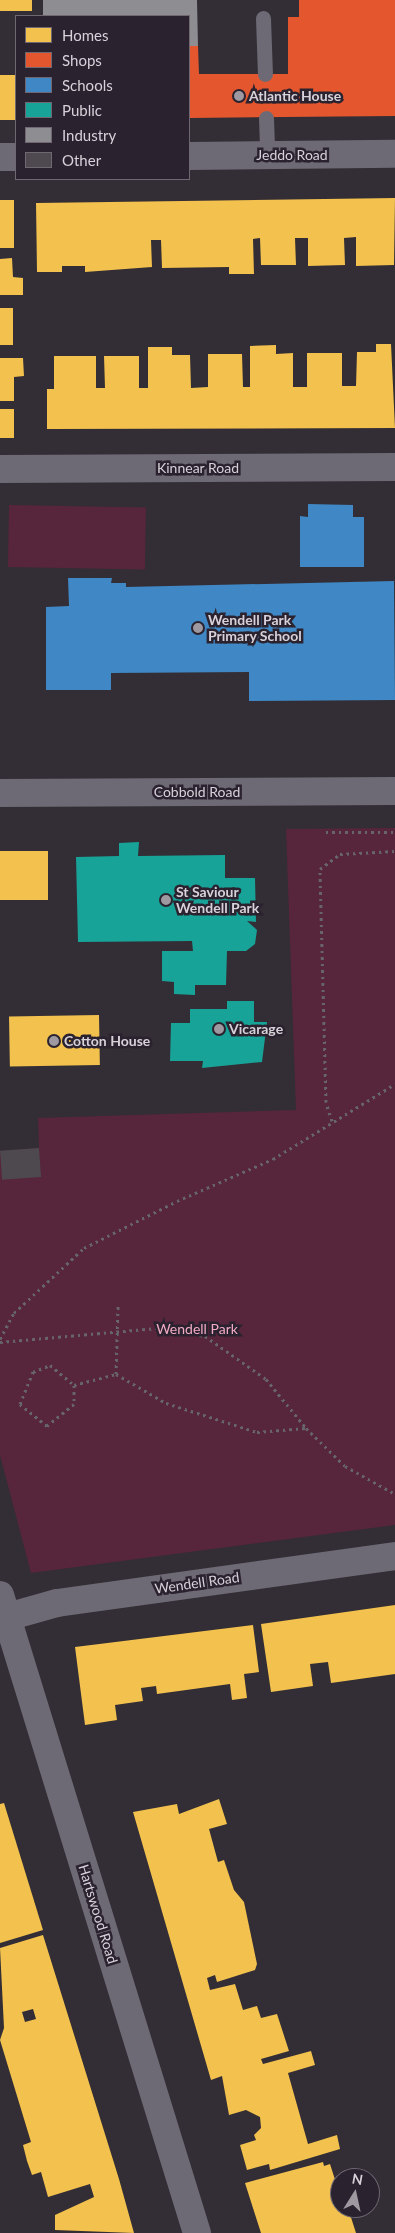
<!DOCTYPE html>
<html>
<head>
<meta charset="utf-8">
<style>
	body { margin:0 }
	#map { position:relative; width:395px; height:2233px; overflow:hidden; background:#332e35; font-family:Lato,sans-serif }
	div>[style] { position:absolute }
	.green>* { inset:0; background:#57253c; transform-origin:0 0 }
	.homes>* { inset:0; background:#f2c14e; transform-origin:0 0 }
	.shops>* { inset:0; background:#e4572e }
	.schools>* { inset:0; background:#3f88c5 }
	.public>* { inset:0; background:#17a398 }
	.industry>* { inset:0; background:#8d8d92 }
	.building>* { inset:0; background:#4d494e; transform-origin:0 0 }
	.path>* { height:3px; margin-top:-1.5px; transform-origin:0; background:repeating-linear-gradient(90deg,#67646c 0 2.5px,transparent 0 6.5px) }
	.service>* { height:15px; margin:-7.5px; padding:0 7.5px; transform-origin:7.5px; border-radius:7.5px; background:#6e6a75 }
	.minor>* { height:28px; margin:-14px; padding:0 14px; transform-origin:14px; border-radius:14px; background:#6e6a75 }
	.dots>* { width:14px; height:14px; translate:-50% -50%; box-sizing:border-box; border:2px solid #2a222e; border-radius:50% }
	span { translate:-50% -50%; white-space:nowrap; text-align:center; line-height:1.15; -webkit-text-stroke:5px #2a222e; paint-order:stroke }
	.poi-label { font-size:14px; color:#d7d2da; font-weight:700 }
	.left { translate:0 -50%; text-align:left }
	.street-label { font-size:14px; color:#d7d2da }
	.park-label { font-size:14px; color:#f3aac5 }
	.legend { position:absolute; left:15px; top:15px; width:175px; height:165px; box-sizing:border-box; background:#2a222e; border:1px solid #6f6873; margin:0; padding:6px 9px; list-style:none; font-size:15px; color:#d7d2da }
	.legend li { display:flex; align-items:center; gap:10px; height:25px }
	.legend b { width:25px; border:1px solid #6f6873 }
	.north { position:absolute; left:330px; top:2168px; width:50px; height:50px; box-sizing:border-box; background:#2a222e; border:1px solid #6f6873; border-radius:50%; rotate:10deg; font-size:14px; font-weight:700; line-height:20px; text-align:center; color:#d7d2da }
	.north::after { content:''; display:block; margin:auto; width:18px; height:22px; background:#9e99a0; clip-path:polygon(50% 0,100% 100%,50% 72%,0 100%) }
</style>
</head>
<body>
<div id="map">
	<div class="green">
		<i style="left:9px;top:505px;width:137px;height:62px;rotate:1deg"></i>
		<i style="clip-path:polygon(395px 828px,395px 1525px,31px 1573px,0 1455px,0 1151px,39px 1148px,38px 1118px,296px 1110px,286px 829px)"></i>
	</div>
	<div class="homes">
		<i style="left:0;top:0;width:32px;height:11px"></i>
		<i style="left:16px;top:75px;width:45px;height:16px;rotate:90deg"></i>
		<i style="clip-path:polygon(395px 198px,394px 265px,356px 266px,356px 237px,344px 238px,345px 265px,308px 266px,308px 238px,295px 238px,296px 265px,261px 265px,260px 238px,253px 239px,254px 274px,229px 274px,229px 267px,162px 268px,161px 240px,151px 240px,152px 267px,85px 272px,85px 266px,62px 266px,62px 272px,37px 272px,36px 203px)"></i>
		<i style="left:0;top:200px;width:14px;height:48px"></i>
		<i style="clip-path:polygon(12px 258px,13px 277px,23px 278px,23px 295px,0 295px,0 259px)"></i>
		<i style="left:0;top:308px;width:13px;height:37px"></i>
		<i style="clip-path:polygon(376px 344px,391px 344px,395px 428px,47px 429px,47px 389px,54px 389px,54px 356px,96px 356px,96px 388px,105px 388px,104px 356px,139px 356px,139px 388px,148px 388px,148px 347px,172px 347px,172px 355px,190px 355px,191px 388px,208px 387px,208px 354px,242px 354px,243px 387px,250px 387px,250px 346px,276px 345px,276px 354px,293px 353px,293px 387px,307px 387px,307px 353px,342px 353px,342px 386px,356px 386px,357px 352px,376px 352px)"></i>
		<i style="clip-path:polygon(0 358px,23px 358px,24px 376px,14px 377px,14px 401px,0 401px)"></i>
		<i style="left:0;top:409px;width:14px;height:29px"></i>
		<i style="left:0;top:851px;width:48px;height:49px"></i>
		<i style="left:99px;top:1015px;width:50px;height:90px;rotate:89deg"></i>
		<i style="clip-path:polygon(395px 1605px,395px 1674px,331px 1683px,328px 1662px,310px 1664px,313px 1686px,271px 1692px,261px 1624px)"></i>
		<i style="clip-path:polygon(253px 1625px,259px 1672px,244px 1674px,247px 1698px,232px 1700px,230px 1684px,157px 1694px,156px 1686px,141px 1688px,143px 1701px,115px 1705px,117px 1720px,85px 1725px,75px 1647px)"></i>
		<i style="clip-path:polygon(219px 1799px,227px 1824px,209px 1829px,218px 1862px,224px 1860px,234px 1890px,244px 1902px,257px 1964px,255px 1970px,217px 1982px,215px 1975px,207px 1978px,210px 1990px,235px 1984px,243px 2010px,257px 2006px,261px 2018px,277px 2014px,289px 2051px,261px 2059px,263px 2064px,311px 2051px,315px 2065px,288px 2073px,308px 2144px,337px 2135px,340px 2149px,270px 2170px,269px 2164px,247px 2170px,240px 2145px,256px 2140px,254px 2135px,261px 2128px,260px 2117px,246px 2110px,229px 2115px,222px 2076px,211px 2080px,133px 1812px,177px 1804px,179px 1814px)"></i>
		<i style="clip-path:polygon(4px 1803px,43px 1930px,0 1943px,0 1804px)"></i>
		<i style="clip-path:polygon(evenodd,43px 1935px,119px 2179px,134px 2233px,55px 2230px,55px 2215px,94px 2197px,90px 2184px,48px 2197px,41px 2172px,32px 2175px,27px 2161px,23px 2145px,31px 2142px,0 2040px,4px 2028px,0 1948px,43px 1935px,33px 2009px,36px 2019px,25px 2022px,22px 2012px,33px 2009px)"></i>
		<i style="clip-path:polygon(323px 2162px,324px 2166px,330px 2164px,339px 2192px,334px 2193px,338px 2205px,348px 2208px,356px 2233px,261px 2233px,245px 2183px)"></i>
	</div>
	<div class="shops">
		<i style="clip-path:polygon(299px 0,395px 0,395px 116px,189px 118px,189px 46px,198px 46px,199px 74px,288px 74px,288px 17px,299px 17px)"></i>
	</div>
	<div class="schools">
		<i style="clip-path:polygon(308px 504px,353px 505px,353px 517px,364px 517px,364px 567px,300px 567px,300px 516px,308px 517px)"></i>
		<i style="clip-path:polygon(68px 578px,112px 578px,111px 583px,126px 583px,126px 587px,394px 581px,395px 700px,249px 701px,249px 672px,111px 673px,111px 690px,46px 690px,46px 607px,69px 606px)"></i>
	</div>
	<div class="public">
		<i style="clip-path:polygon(139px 842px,138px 856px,225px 855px,225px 878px,255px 878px,256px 922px,247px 921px,257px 930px,255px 944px,246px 951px,227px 951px,226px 985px,195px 985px,195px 995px,174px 994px,174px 982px,162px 981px,162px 951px,193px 951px,192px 941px,78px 942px,76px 857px,119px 856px,119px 843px)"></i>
		<i style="clip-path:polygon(227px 1001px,254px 1001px,254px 1022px,267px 1022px,262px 1062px,202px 1068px,203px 1061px,170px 1061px,171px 1023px,190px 1023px,190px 1009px,227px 1009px)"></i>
	</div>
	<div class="industry">
		<i style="clip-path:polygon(43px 0,197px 0,198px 46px,189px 46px,189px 16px,43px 16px)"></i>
	</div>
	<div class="building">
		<i style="left:39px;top:1148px;width:29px;height:39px;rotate:86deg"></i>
	</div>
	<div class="path">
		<i style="left:326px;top:832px;width:69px"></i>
		<i style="left:332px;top:1121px;width:20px;rotate:-108deg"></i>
		<i style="left:326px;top:1102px;width:233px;rotate:-91.5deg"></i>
		<i style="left:320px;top:869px;width:25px;rotate:-37deg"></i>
		<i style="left:340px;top:854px;width:55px;rotate:-3.1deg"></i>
		<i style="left:0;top:1339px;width:30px;rotate:-62deg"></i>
		<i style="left:14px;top:1313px;width:96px;rotate:-42.9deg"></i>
		<i style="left:84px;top:1248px;width:104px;rotate:-26.8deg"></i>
		<i style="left:177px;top:1201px;width:105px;rotate:-23.6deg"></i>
		<i style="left:273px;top:1159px;width:143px;rotate:-31.6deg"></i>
		<i style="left:0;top:1342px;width:169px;rotate:-5.1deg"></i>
		<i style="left:168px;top:1327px;width:38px;rotate:14deg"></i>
		<i style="left:205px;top:1336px;width:75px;rotate:35.2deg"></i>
		<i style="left:266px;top:1379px;width:63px;rotate:50.8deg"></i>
		<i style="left:306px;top:1428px;width:54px;rotate:44.3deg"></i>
		<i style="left:345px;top:1466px;width:57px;rotate:29.2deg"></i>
		<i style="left:116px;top:1374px;width:58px;rotate:30.1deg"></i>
		<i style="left:166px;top:1403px;width:96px;rotate:17.7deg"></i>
		<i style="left:257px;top:1432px;width:49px;rotate:-4.7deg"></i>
		<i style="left:74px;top:1385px;width:19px;rotate:90deg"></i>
		<i style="left:74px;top:1404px;width:35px;rotate:141deg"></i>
		<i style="left:47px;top:1426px;width:35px;rotate:-141deg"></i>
		<i style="left:20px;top:1404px;width:35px;rotate:-68deg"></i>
		<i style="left:33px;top:1372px;width:18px;rotate:-22deg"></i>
		<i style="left:50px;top:1365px;width:31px;rotate:40deg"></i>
		<i style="left:74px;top:1385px;width:43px;rotate:-14.7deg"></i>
		<i style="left:116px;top:1374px;width:69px;rotate:-88.3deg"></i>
	</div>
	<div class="service">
		<i style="left:263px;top:18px;width:56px;rotate:88deg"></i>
		<i style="left:266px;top:118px;width:37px;rotate:88deg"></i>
	</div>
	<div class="minor">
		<i style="left:189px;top:156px;width:206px;rotate:-0.6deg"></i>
		<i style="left:0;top:157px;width:16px"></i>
		<i style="left:0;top:469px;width:395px;rotate:-0.3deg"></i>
		<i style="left:0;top:793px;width:395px;rotate:-0.3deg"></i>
		<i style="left:0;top:1595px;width:668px;rotate:72.84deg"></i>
		<i style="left:0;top:1619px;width:59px;rotate:-15.7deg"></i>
		<i style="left:57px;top:1603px;width:341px;rotate:-7.9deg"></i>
	</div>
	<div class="dots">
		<i style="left:239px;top:96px;background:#9e99a0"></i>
		<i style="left:198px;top:628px;background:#9e99a0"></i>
		<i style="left:166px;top:900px;background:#9e99a0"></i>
		<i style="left:219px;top:1029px;background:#9e99a0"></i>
		<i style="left:54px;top:1041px;background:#9e99a0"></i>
	</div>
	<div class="poi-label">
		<span class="left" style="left:249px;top:96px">Atlantic House</span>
		<span class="left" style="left:208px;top:628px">Wendell Park<br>Primary School</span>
		<span class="left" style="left:176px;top:900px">St Saviour<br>Wendell Park</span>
		<span class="left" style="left:229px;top:1029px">Vicarage</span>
		<span class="left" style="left:64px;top:1041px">Cotton House</span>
	</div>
	<div class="street-label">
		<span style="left:292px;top:155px">Jeddo Road</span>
		<span style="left:198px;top:468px">Kinnear Road</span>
		<span style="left:197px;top:792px">Cobbold Road</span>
		<span style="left:197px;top:1583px;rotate:-8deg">Wendell Road</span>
		<span style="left:98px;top:1914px;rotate:73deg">Hartswood Road</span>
	</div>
	<div class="park-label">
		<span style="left:197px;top:1329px">Wendell Park</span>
	</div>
	<ul class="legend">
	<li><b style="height:14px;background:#f2c14e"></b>Homes</li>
	<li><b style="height:14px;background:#e4572e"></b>Shops</li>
	<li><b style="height:14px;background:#3f88c5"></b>Schools</li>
	<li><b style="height:14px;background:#17a398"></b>Public</li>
	<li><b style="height:14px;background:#8d8d92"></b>Industry</li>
	<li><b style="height:14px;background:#4d494e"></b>Other</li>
	</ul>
	<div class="north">N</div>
</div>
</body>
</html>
